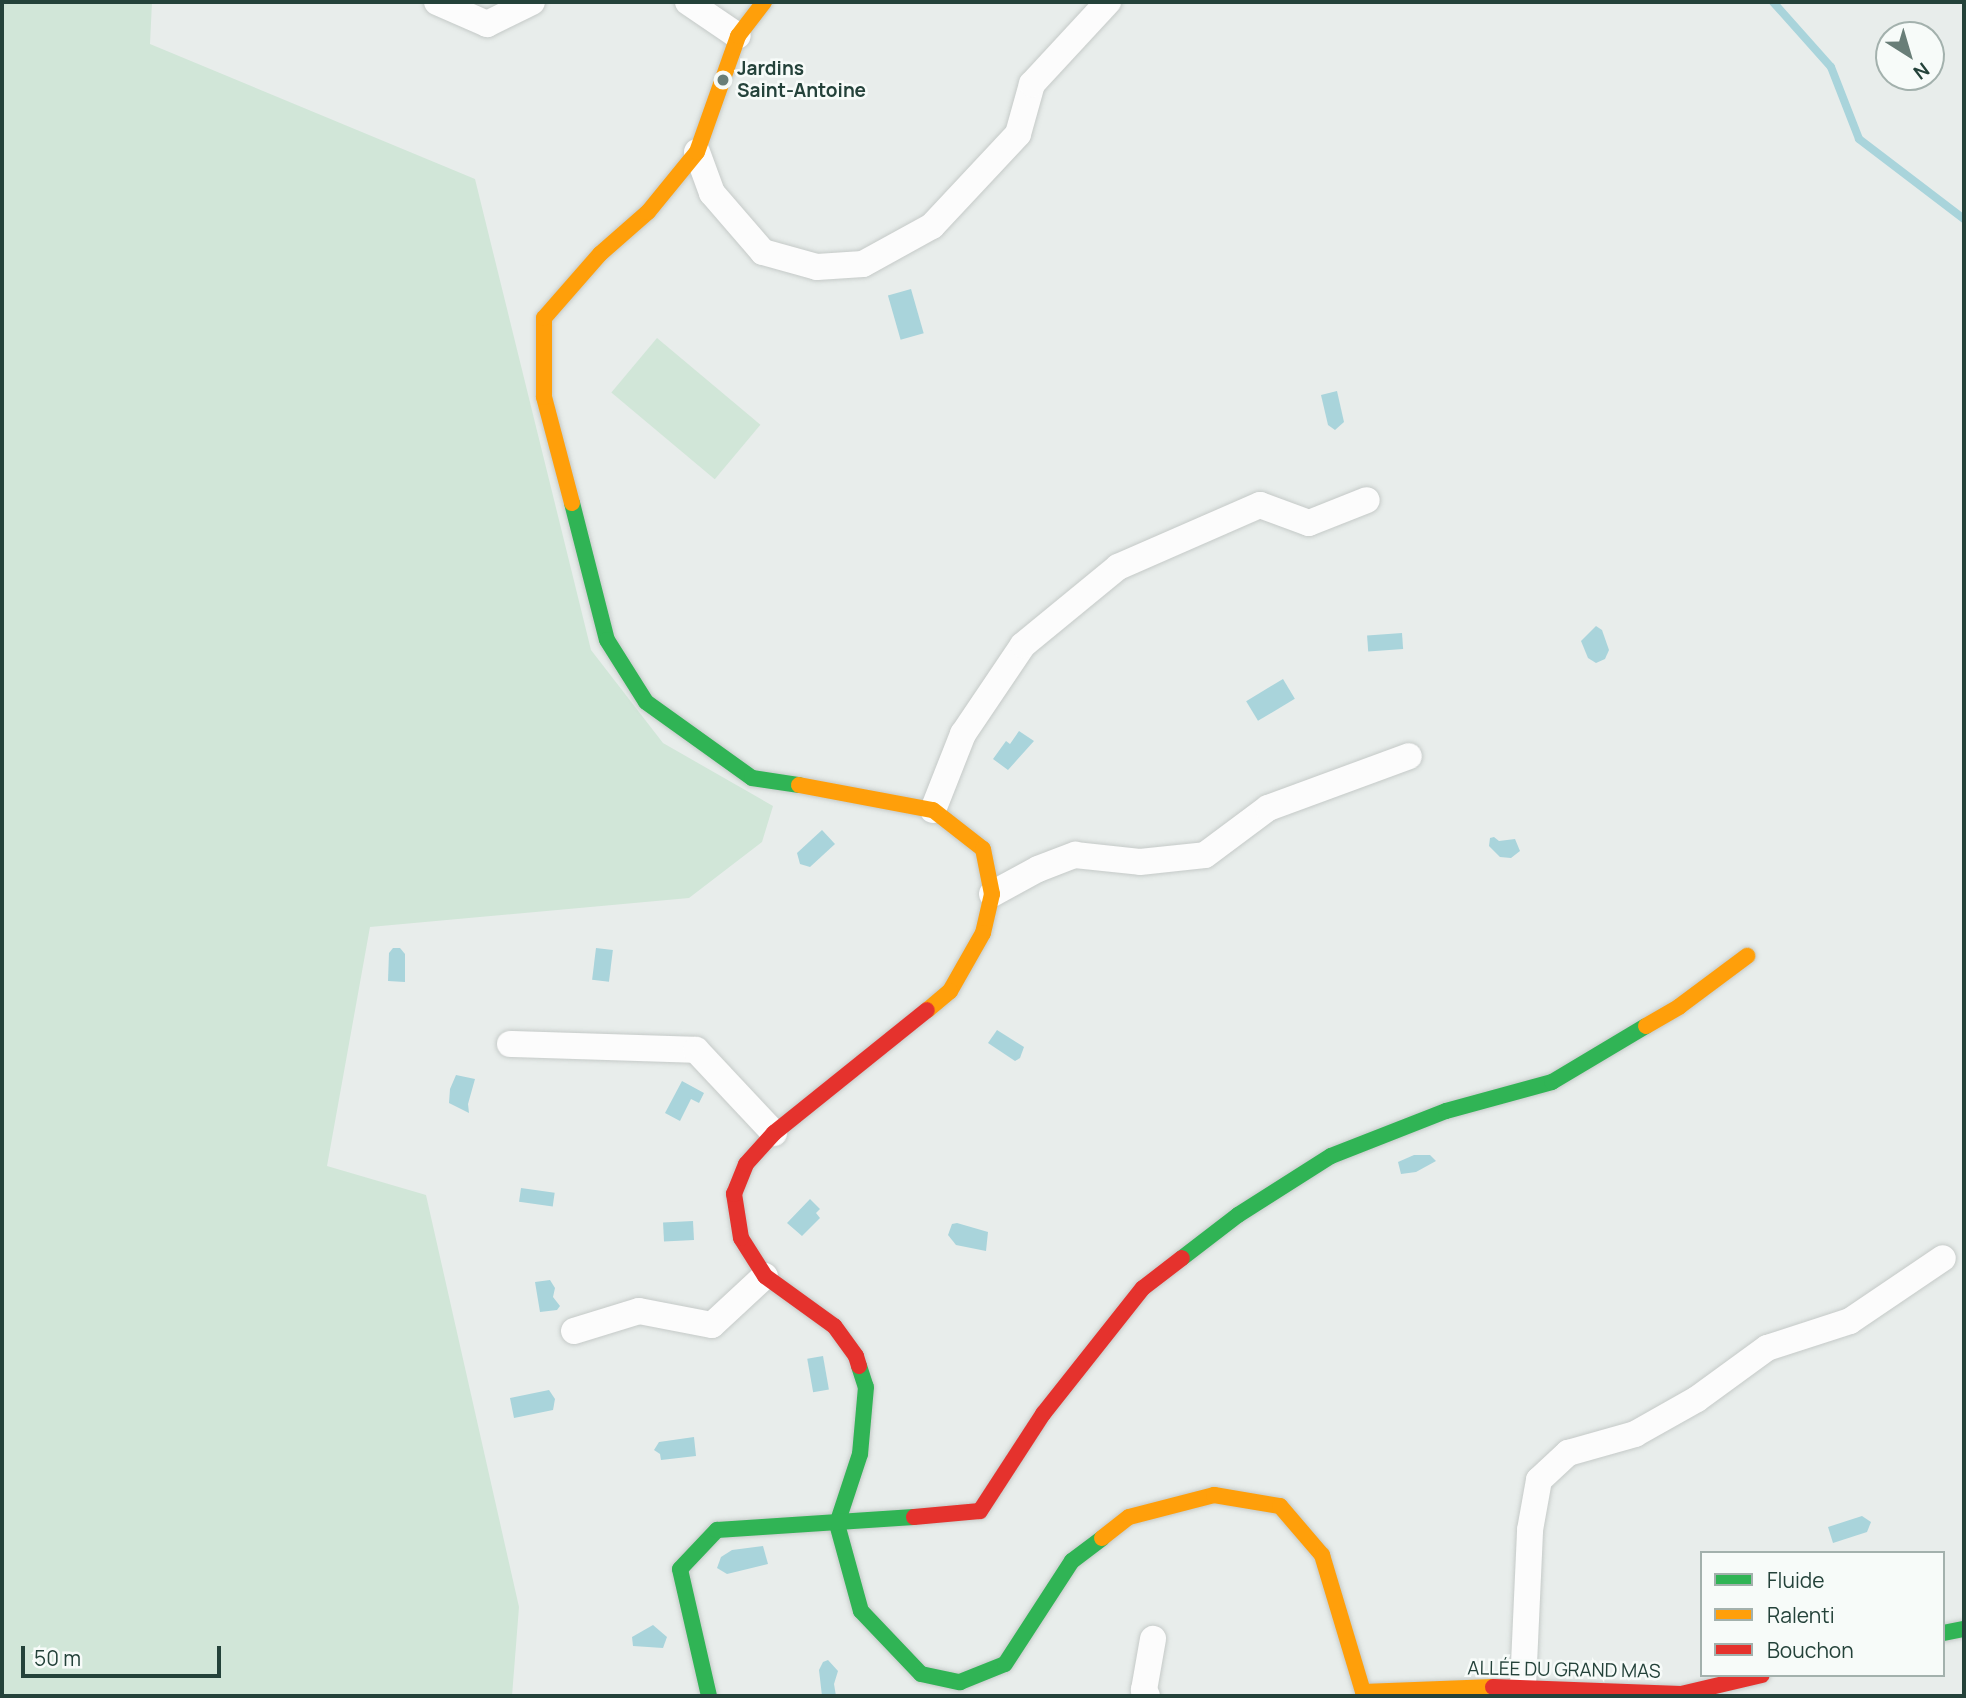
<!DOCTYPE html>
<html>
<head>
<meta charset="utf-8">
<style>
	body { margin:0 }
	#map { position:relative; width:1966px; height:1698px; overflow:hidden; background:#e8edeb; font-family:Manrope,sans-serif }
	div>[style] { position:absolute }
	.green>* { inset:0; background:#d1e6d8; transform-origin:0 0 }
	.water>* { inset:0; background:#a9d4db; transform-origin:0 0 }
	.stream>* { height:8px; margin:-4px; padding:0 4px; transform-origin:4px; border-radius:4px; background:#a9d4db }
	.roads { filter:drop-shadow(0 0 2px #c5cac8) drop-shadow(0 0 2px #c5cac8) }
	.street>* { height:26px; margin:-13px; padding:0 13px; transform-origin:13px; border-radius:13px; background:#fcfcfc }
	.fast>* { height:16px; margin:-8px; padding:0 8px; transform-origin:8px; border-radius:8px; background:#30b455 }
	.slow>* { height:16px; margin:-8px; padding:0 8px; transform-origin:8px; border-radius:8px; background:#ff9f0a }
	.jam>* { height:16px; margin:-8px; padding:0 8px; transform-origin:8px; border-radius:8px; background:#e5322d }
	.dots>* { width:19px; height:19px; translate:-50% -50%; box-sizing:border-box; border:4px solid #f7fbf9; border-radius:50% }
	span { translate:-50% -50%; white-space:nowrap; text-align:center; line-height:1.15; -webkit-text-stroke:5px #f7fbf9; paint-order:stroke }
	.poi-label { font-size:19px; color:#24423a; font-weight:700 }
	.left { translate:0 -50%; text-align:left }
	.street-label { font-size:19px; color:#24423a }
	.frame { position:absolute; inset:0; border:4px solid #24423a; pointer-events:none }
	.legend { position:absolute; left:1700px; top:1551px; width:245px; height:126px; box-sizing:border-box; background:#f7fbf9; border:2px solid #a3b1ad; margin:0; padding:9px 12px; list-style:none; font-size:21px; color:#24423a }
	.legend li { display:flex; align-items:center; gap:14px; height:35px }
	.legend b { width:35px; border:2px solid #a3b1ad }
	.north { position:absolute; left:1875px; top:21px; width:70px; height:70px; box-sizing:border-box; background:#f7fbf9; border:2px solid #a3b1ad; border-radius:50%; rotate:143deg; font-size:19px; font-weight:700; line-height:28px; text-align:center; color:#24423a }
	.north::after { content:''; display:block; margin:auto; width:24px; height:32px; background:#697e78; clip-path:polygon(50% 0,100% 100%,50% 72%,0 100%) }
	.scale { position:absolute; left:21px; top:1646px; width:200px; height:32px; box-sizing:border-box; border:4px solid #24423a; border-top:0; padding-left:9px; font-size:21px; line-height:24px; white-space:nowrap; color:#24423a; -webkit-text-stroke:5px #f7fbf9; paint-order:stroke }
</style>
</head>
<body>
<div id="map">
	<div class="green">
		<i style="clip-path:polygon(2px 2px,152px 2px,150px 44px,475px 179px,591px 650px,663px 743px,773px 806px,762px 842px,689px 898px,370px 927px,327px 1166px,426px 1195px,519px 1607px,512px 1696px,2px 1696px)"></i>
		<i style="left:657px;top:338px;width:135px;height:71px;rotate:40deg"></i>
	</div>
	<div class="water">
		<i style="left:911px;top:289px;width:46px;height:24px;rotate:74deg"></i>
		<i style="clip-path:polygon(1337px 391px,1344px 422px,1335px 430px,1328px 425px,1321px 395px)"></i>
		<i style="clip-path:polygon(1596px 626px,1602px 630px,1609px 650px,1605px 659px,1596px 663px,1588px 658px,1581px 641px)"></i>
		<i style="left:1402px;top:633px;width:16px;height:35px;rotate:86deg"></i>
		<i style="left:1283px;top:679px;width:23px;height:43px;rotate:59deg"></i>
		<i style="clip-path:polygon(1019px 731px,1034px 741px,1008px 770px,993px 759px,1006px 741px,1010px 744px)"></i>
		<i style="clip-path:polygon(822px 830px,835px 844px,810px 867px,800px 864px,797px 853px)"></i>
		<i style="clip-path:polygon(1494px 837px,1499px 841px,1515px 839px,1520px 851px,1511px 858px,1500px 857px,1489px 846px,1490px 838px)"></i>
		<i style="clip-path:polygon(393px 948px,400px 948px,405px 954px,405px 982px,388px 981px,389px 953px)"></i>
		<i style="left:596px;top:948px;width:17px;height:32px;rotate:7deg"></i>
		<i style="clip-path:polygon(997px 1030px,1024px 1047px,1020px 1058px,1015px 1061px,988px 1043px)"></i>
		<i style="clip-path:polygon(456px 1075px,475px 1079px,468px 1104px,469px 1113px,449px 1103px,450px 1089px)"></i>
		<i style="clip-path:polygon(682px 1081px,704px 1093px,699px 1103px,691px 1099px,680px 1121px,665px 1113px)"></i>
		<i style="clip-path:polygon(1414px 1155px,1430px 1155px,1436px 1161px,1416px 1172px,1401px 1174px,1398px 1162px)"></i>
		<i style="left:521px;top:1188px;width:34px;height:14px;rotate:8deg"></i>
		<i style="clip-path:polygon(810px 1199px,820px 1209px,816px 1213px,820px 1218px,802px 1236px,787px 1223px)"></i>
		<i style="left:693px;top:1221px;width:19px;height:30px;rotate:87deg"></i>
		<i style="clip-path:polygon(957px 1223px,988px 1232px,986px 1251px,956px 1245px,948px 1235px,952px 1224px)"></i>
		<i style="clip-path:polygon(550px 1280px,555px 1288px,553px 1297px,560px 1306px,557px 1310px,540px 1312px,535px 1282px)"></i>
		<i style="left:823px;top:1356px;width:34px;height:16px;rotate:80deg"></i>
		<i style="clip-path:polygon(549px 1390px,555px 1399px,553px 1410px,514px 1418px,510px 1398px)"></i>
		<i style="clip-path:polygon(694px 1437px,696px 1456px,661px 1460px,660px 1454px,654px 1450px,659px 1442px)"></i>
		<i style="clip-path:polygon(1862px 1516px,1871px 1522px,1867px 1532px,1833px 1543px,1828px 1527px)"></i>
		<i style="clip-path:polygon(763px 1546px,768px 1564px,727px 1574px,717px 1568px,721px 1557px,732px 1550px)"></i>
		<i style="clip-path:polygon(653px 1625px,667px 1637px,663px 1648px,633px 1646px,632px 1637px)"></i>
		<i style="clip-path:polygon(828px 1660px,838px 1671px,834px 1684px,836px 1696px,822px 1696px,819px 1670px,823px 1662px)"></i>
	</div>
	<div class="stream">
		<i style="left:1773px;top:2px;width:87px;rotate:48.3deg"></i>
		<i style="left:1831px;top:67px;width:77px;rotate:68.7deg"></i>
		<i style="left:1859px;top:139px;width:132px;rotate:37.3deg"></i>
	</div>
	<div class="roads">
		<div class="street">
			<i style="left:437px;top:2px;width:55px;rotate:23.7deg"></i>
			<i style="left:487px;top:24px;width:50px;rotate:-26.1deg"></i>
			<i style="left:688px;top:2px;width:60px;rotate:34.2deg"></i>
			<i style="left:697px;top:152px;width:44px;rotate:69.9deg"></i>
			<i style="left:712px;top:193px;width:78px;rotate:49.2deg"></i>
			<i style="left:763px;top:252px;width:56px;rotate:15.5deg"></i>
			<i style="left:817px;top:267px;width:46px;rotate:-3.7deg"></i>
			<i style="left:863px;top:264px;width:79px;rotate:-28.8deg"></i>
			<i style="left:932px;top:226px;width:126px;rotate:-46.9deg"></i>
			<i style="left:1018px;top:134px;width:52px;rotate:-74.4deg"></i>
			<i style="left:1032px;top:84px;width:112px;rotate:-47.2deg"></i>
			<i style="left:933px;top:810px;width:82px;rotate:-68.5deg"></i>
			<i style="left:963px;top:734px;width:107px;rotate:-56deg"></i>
			<i style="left:1023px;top:645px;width:123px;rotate:-39.4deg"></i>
			<i style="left:1118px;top:567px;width:155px;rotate:-23.6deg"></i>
			<i style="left:1260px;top:505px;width:52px;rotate:20.2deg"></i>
			<i style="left:1309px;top:523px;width:62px;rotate:-21.6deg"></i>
			<i style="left:992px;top:894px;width:52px;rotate:-28.5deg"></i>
			<i style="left:1038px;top:869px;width:40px;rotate:-21deg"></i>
			<i style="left:1075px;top:855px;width:65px;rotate:6.1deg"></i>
			<i style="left:1140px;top:862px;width:65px;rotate:-6.1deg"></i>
			<i style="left:1205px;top:855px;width:79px;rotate:-36.7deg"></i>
			<i style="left:1268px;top:808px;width:150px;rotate:-20.2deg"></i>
			<i style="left:510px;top:1044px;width:186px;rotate:1.8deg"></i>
			<i style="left:696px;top:1050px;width:114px;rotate:46.8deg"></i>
			<i style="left:574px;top:1331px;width:68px;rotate:-17.1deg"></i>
			<i style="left:639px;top:1311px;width:74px;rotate:10.9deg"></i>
			<i style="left:712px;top:1325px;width:72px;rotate:-42.8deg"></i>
			<i style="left:1523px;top:1686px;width:156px;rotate:-87.4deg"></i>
			<i style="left:1530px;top:1530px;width:51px;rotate:-79.8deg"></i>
			<i style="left:1539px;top:1480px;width:40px;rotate:-43deg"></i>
			<i style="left:1568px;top:1453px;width:70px;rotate:-15.8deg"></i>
			<i style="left:1635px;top:1434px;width:71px;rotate:-29.4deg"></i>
			<i style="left:1697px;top:1399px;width:87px;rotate:-36.1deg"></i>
			<i style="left:1767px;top:1348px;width:87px;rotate:-18deg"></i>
			<i style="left:1850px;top:1321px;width:112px;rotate:-34.1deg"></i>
			<i style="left:1147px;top:1696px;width:7px;rotate:-117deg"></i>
			<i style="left:1144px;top:1690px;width:52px;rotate:-80deg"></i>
		</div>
		<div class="fast">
			<i style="left:572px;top:503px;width:141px;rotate:75.7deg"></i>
			<i style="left:607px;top:640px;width:73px;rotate:57.8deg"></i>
			<i style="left:646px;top:702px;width:130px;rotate:35.6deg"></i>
			<i style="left:752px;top:778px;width:48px;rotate:8.5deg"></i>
			<i style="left:1182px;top:1258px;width:71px;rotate:-37.5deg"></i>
			<i style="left:1238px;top:1215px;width:110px;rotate:-32.4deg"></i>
			<i style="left:1331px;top:1156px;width:123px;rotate:-21.4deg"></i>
			<i style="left:1446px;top:1111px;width:110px;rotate:-15.3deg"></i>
			<i style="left:1552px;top:1082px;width:109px;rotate:-30.8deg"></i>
			<i style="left:859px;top:1366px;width:22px;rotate:72deg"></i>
			<i style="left:866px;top:1387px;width:67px;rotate:95.1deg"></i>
			<i style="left:860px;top:1454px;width:74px;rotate:108.2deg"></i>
			<i style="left:837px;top:1524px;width:90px;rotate:74.6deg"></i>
			<i style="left:861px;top:1611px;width:87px;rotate:46.4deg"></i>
			<i style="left:921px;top:1674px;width:40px;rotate:12deg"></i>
			<i style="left:960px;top:1682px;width:48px;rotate:-21.8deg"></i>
			<i style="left:1005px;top:1664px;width:123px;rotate:-57deg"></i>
			<i style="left:1072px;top:1561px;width:38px;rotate:-37deg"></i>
			<i style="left:1943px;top:1633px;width:21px;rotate:-11deg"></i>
			<i style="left:709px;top:1696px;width:130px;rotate:-102.9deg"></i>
			<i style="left:680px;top:1569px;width:54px;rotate:-46.5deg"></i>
			<i style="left:717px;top:1530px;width:197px;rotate:-3.8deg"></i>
		</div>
		<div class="slow">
			<i style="left:572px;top:503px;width:110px;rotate:-104.8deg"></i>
			<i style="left:544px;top:397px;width:79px;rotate:-90deg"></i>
			<i style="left:544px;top:318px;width:85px;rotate:-48.8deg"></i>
			<i style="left:600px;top:254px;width:64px;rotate:-41.2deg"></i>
			<i style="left:648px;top:212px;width:77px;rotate:-50.8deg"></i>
			<i style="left:697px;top:152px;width:123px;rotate:-70.5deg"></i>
			<i style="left:738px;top:36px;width:43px;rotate:-52.6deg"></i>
			<i style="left:799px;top:785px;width:136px;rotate:10.6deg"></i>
			<i style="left:933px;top:810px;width:63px;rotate:38deg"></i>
			<i style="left:983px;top:849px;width:46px;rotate:78.7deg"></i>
			<i style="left:992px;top:894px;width:40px;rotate:103deg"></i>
			<i style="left:983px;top:933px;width:67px;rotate:119.6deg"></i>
			<i style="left:950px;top:991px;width:30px;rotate:140deg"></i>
			<i style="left:1646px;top:1026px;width:39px;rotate:-30deg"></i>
			<i style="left:1680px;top:1006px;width:84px;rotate:-36.7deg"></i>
			<i style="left:1102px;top:1538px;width:34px;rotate:-38deg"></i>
			<i style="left:1129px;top:1517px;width:88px;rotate:-14.5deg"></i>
			<i style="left:1214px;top:1495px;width:67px;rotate:9.5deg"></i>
			<i style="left:1280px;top:1506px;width:65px;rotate:49.4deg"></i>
			<i style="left:1322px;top:1555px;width:143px;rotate:73.3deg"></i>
			<i style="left:1363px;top:1692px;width:130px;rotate:-2.2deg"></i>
		</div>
		<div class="jam">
			<i style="left:859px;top:1366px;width:10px;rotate:-107deg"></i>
			<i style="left:856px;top:1356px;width:37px;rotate:-126deg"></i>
			<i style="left:834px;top:1326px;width:85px;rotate:-144.1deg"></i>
			<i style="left:765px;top:1276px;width:45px;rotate:-122.3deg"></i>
			<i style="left:741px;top:1238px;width:45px;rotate:-99deg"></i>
			<i style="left:734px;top:1194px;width:32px;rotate:-68deg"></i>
			<i style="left:746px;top:1164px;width:42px;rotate:-47.9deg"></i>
			<i style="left:774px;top:1133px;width:196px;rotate:-38.8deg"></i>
			<i style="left:914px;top:1517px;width:66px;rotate:-5.2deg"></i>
			<i style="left:980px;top:1511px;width:116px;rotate:-57deg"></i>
			<i style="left:1043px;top:1414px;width:161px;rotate:-51.6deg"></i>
			<i style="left:1143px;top:1288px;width:49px;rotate:-37.6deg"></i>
			<i style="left:1493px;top:1687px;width:188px;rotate:2.1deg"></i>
			<i style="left:1681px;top:1694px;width:83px;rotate:-13.2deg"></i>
		</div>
	</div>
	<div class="dots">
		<i style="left:723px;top:80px;background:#697e78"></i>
	</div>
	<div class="poi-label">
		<span class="left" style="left:737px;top:80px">Jardins<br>Saint-Antoine</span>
	</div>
	<div class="street-label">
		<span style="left:1564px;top:1670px;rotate:1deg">ALLÉE DU GRAND MAS</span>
	</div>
	<div class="frame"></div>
	<ul class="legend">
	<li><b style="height:9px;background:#30b455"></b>Fluide</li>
	<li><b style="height:9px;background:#ff9f0a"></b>Ralenti</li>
	<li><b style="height:9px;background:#e5322d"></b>Bouchon</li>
	</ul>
	<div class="north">N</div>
	<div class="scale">50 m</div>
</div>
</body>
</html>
